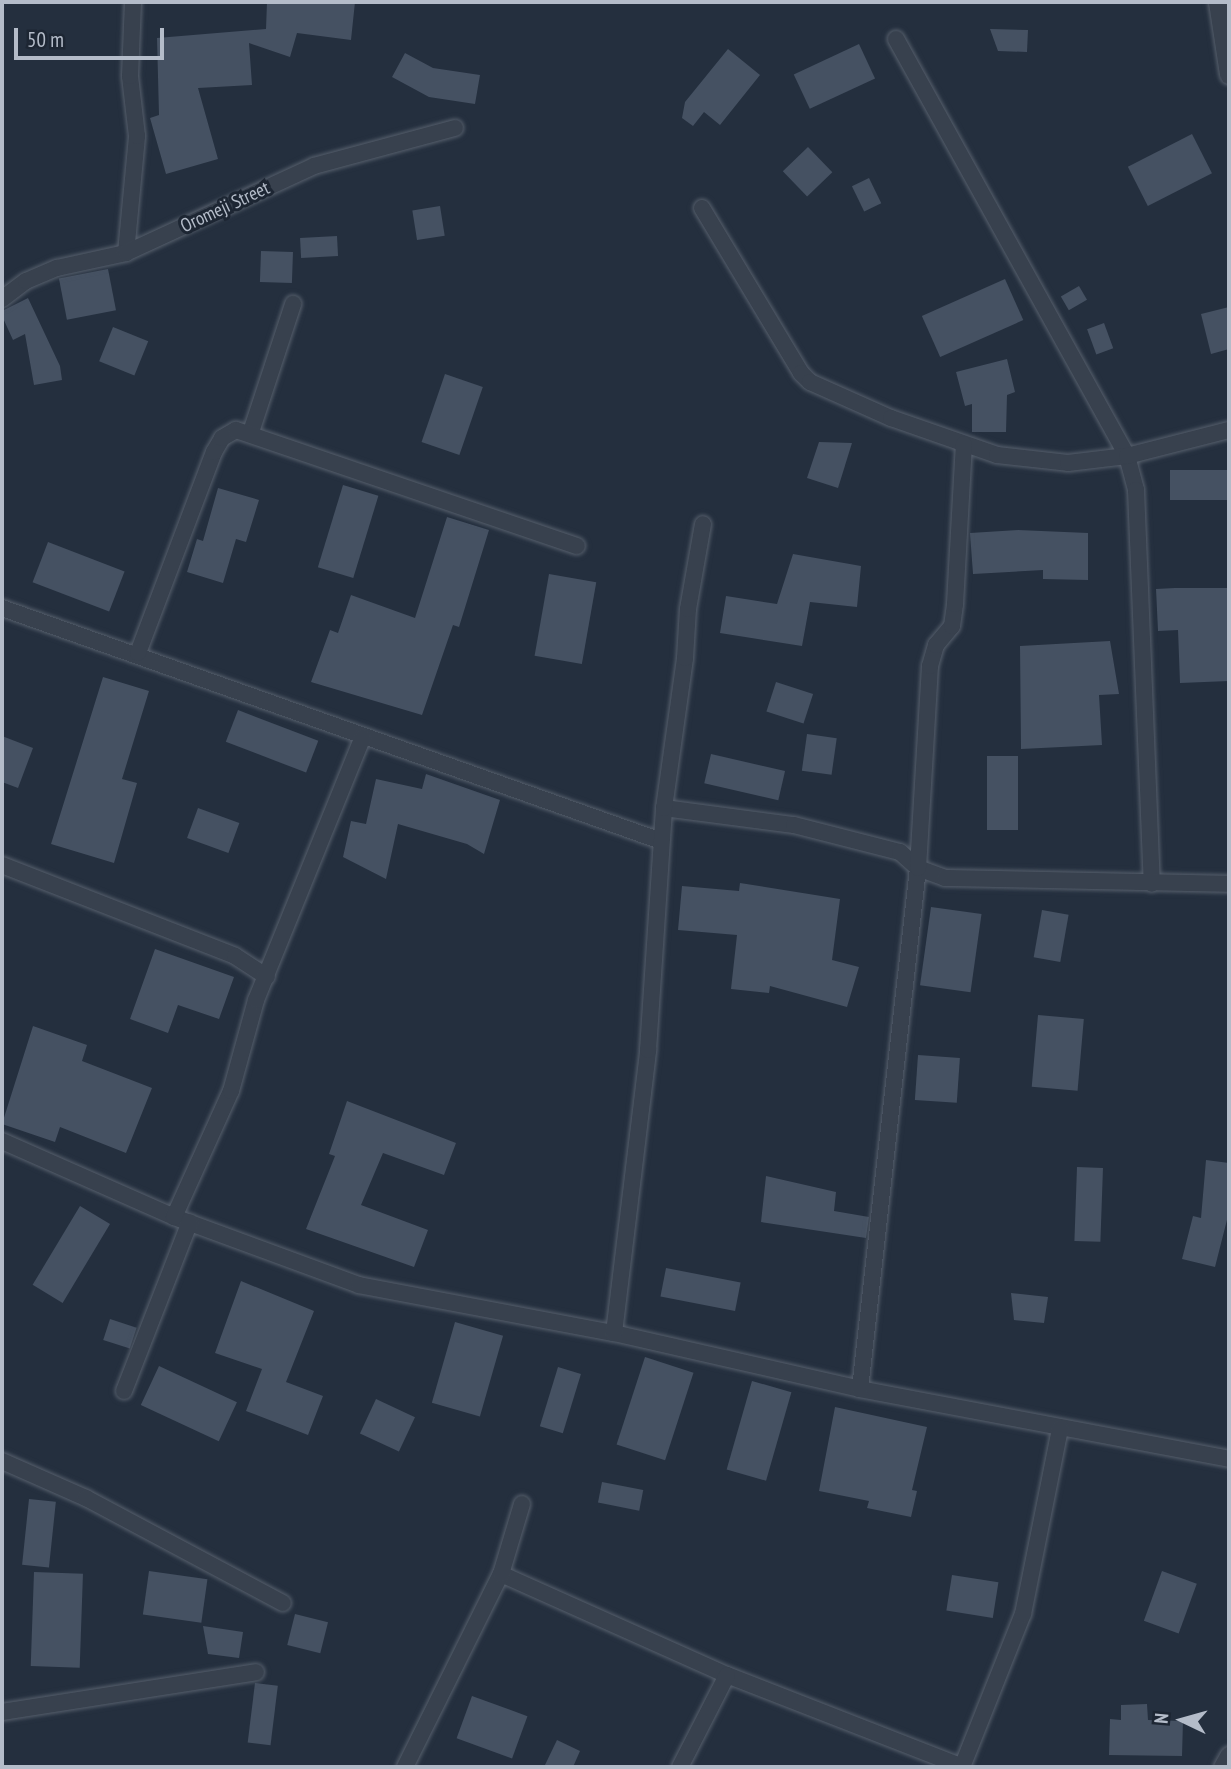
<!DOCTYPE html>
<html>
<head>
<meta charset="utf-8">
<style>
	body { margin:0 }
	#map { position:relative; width:1231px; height:1769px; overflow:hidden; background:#242f3e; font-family:"PT Sans Narrow",sans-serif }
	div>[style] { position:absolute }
	.building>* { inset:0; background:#455162; transform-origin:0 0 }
	.roads { filter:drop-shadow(0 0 2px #565f6c) drop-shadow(0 0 2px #565f6c) }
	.minor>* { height:16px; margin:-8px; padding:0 8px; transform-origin:8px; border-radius:8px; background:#38414e }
	.tertiary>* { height:19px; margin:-9.5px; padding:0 9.5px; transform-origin:9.5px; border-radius:9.5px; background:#38414e }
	span { translate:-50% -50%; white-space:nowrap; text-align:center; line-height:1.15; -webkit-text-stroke:6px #1d2633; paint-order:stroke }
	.street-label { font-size:19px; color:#b4bcc9 }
	.frame { position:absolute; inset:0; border:4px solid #b4bcc9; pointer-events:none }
	.north { position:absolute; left:1147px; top:1685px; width:70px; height:70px; -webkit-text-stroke:5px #1d2633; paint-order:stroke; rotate:275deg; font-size:19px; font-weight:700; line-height:28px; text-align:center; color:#b4bcc9 }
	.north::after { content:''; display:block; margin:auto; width:24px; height:32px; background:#b4bcc9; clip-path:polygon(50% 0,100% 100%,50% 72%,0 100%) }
	.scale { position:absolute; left:14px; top:28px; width:150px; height:32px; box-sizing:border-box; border:4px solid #b4bcc9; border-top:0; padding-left:9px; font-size:21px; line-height:24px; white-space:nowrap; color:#b4bcc9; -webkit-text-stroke:5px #1d2633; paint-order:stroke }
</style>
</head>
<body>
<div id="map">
	<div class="building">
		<i style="clip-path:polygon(267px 2px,355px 2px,351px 40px,297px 33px,290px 57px,249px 43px,252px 85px,198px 88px,218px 159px,166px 174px,150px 118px,159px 115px,157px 38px,266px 29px)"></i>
		<i style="clip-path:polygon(990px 29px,1028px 30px,1027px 52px,998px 51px)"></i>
		<i style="left:859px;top:44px;width:38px;height:72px;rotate:65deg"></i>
		<i style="clip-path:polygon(728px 49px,760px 75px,720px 125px,704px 112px,693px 126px,682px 118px,685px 102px)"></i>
		<i style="clip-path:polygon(405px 53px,433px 68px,480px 75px,475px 104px,429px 97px,392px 77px)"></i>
		<i style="left:1192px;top:134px;width:44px;height:72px;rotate:63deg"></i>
		<i style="left:808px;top:147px;width:35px;height:35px;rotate:46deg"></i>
		<i style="left:869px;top:178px;width:28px;height:19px;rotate:64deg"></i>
		<i style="left:440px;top:206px;width:30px;height:28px;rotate:81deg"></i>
		<i style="left:337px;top:236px;width:20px;height:37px;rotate:87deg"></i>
		<i style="left:261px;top:251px;width:32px;height:31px;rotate:2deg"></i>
		<i style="left:108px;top:269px;width:42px;height:50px;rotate:79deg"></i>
		<i style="left:1005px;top:279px;width:45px;height:91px;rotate:66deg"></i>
		<i style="left:1079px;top:286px;width:16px;height:21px;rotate:60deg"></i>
		<i style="clip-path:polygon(28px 298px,60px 366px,62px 380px,34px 385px,25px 334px,13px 340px,2px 316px,2px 311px)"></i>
		<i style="clip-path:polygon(1229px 307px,1229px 349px,1211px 354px,1201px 314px)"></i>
		<i style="left:1104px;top:323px;width:27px;height:18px;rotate:70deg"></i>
		<i style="left:113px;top:327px;width:38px;height:37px;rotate:22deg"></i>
		<i style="clip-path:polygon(1007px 359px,1015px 392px,1007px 395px,1006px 432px,972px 432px,972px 404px,965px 406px,956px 372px)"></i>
		<i style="left:445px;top:374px;width:40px;height:72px;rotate:19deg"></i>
		<i style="clip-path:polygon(819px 442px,852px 443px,838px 488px,807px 478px)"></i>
		<i style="left:1229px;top:470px;width:30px;height:59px;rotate:90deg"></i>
		<i style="left:343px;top:485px;width:37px;height:86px;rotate:17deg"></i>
		<i style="clip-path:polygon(218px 488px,259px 500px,246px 542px,236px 539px,223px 583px,187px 572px,197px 539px,203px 541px)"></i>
		<i style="clip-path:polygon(447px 517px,489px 530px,459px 627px,453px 625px,422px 715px,311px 682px,330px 630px,338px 633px,351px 595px,415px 618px)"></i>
		<i style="clip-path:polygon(1018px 530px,1088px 533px,1088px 580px,1043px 579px,1043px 570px,973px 574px,970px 533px)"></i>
		<i style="left:48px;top:542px;width:82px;height:43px;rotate:21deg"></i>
		<i style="clip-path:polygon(793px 554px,861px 566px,857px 607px,810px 602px,802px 646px,720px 633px,726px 596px,777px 604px)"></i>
		<i style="left:549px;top:574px;width:48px;height:83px;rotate:10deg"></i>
		<i style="clip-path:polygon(1175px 588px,1229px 588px,1229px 681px,1180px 683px,1178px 630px,1158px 631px,1156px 589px)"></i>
		<i style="clip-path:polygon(1110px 641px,1119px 694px,1099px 695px,1102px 745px,1021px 749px,1020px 646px)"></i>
		<i style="clip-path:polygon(103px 677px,149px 691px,122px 779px,137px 783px,114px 863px,51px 844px)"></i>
		<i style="left:776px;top:682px;width:39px;height:31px;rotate:18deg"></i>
		<i style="left:238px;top:710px;width:86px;height:34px;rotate:21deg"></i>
		<i style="left:807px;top:734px;width:30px;height:37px;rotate:8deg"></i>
		<i style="clip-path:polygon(2px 736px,33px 748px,18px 788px,2px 782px)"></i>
		<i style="left:711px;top:754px;width:76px;height:30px;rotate:13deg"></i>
		<i style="left:987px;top:756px;width:31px;height:74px"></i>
		<i style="clip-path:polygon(426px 774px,500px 800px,484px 854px,467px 844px,398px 824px,386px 879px,343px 857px,351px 821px,366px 824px,376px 779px,422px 789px)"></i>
		<i style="left:198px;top:808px;width:44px;height:32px;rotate:20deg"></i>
		<i style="clip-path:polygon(740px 883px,840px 899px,832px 960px,859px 967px,847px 1007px,770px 986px,769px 993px,731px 989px,737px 935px,678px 930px,682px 886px,739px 891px)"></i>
		<i style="left:931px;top:907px;width:51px;height:79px;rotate:8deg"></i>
		<i style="left:1042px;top:910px;width:27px;height:48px;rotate:10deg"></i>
		<i style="clip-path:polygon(155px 949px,234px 977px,219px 1019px,178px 1005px,168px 1033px,130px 1019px)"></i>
		<i style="left:1038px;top:1015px;width:46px;height:72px;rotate:5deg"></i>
		<i style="clip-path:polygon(33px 1026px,87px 1045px,82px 1061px,152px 1088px,126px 1153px,60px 1127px,55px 1142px,2px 1124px)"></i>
		<i style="left:918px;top:1055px;width:42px;height:45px;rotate:4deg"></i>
		<i style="clip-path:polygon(347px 1101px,456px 1143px,444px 1175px,383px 1153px,361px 1205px,428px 1230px,414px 1267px,306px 1229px,335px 1156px,329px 1154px)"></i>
		<i style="clip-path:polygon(1206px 1160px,1229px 1163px,1229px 1212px,1215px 1267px,1182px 1259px,1193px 1216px,1201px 1218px)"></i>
		<i style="left:1077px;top:1167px;width:26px;height:74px;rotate:2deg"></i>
		<i style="clip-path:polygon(766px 1176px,836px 1192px,834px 1211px,869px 1217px,866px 1238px,761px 1222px)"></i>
		<i style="left:80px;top:1206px;width:35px;height:92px;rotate:31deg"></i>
		<i style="left:666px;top:1268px;width:76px;height:29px;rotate:11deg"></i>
		<i style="clip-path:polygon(241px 1281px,314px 1311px,286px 1382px,323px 1396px,308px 1435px,246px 1411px,262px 1369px,215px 1353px)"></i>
		<i style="clip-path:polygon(1011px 1293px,1048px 1297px,1044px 1323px,1014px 1320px)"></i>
		<i style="left:110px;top:1319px;width:28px;height:22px;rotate:18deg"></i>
		<i style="left:455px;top:1322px;width:50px;height:84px;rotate:16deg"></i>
		<i style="left:645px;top:1357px;width:51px;height:92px;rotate:18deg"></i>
		<i style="left:159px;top:1366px;width:86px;height:43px;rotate:25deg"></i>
		<i style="left:558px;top:1367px;width:24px;height:62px;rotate:17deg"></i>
		<i style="left:752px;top:1381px;width:41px;height:92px;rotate:16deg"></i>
		<i style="left:376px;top:1399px;width:43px;height:38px;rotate:25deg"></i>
		<i style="clip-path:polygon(835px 1407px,927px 1427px,912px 1490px,917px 1491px,911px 1517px,867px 1508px,869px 1501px,819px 1491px)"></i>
		<i style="left:602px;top:1482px;width:42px;height:21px;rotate:11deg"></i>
		<i style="left:29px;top:1499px;width:27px;height:66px;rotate:6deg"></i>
		<i style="left:149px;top:1571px;width:59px;height:44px;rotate:8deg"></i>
		<i style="left:1162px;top:1571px;width:37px;height:53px;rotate:20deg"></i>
		<i style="left:34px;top:1572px;width:49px;height:94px;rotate:2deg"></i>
		<i style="left:952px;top:1575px;width:47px;height:36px;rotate:9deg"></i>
		<i style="left:295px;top:1614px;width:34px;height:32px;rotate:14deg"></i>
		<i style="clip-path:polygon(203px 1626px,243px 1632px,239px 1658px,208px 1654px)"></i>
		<i style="left:255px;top:1683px;width:23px;height:60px;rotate:7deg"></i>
		<i style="left:472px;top:1696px;width:59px;height:45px;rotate:20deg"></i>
		<i style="clip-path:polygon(1147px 1704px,1148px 1720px,1183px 1721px,1182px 1756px,1109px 1755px,1110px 1719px,1121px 1720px,1121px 1705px)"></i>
		<i style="clip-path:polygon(557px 1740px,580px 1751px,573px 1767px,544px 1767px)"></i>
	</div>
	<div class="roads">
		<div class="minor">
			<i style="left:896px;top:39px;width:477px;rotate:61deg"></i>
			<i style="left:1127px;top:456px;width:35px;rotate:75deg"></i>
			<i style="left:1136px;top:490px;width:394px;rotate:87.7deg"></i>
			<i style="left:702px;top:208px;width:192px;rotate:59deg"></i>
			<i style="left:801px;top:373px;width:13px;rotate:45deg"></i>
			<i style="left:810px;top:382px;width:89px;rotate:24deg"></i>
			<i style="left:891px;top:418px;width:112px;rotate:19.2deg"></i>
			<i style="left:997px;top:455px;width:71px;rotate:6.4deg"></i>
			<i style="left:1068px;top:463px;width:59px;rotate:-6.8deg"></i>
			<i style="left:1127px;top:456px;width:105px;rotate:-14.3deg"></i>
			<i style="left:126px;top:253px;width:118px;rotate:-84.6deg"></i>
			<i style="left:137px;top:136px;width:60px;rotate:-96.7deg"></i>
			<i style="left:130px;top:76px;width:74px;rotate:-87.7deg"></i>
			<i style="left:2px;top:299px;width:30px;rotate:-37deg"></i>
			<i style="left:26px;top:281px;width:34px;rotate:-23deg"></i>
			<i style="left:57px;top:268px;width:71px;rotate:-12.3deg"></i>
			<i style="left:126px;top:253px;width:207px;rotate:-24.8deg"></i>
			<i style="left:314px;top:166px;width:146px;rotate:-15.1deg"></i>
			<i style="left:251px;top:432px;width:135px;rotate:-71.8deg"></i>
			<i style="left:2px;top:608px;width:699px;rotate:19.47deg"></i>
			<i style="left:138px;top:653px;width:215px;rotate:-69.3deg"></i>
			<i style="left:214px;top:452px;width:16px;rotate:-60deg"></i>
			<i style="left:222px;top:438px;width:16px;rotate:-30deg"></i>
			<i style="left:236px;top:430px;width:360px;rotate:18.8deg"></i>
			<i style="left:664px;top:808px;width:131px;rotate:7.5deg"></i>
			<i style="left:794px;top:825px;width:109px;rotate:14.3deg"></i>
			<i style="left:900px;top:852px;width:24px;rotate:42deg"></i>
			<i style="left:918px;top:868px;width:29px;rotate:20deg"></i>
			<i style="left:945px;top:878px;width:284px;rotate:1.2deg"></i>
			<i style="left:2px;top:865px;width:250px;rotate:21.3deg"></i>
			<i style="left:235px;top:956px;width:38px;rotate:33deg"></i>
			<i style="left:2px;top:1141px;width:188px;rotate:23.8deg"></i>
			<i style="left:174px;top:1217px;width:197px;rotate:20.2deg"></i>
			<i style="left:359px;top:1285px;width:259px;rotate:10.7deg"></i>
			<i style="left:614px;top:1333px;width:252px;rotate:12.8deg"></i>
			<i style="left:860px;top:1389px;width:376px;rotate:10.7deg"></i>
			<i style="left:174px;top:1217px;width:138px;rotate:-65.7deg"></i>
			<i style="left:231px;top:1091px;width:94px;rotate:-74.6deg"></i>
			<i style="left:256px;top:1000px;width:284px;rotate:-67.9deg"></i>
			<i style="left:614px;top:1333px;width:285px;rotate:-83.1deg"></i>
			<i style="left:648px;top:1050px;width:243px;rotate:-86.2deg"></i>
			<i style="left:664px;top:808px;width:151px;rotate:-82deg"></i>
			<i style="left:685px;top:658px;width:49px;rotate:-86.5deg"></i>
			<i style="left:688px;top:609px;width:86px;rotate:-80deg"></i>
			<i style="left:860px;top:1389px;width:524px;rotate:-83.65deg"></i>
			<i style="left:918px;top:868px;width:202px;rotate:-86.6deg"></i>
			<i style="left:930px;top:666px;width:22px;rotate:-74deg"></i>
			<i style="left:936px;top:645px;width:25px;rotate:-50deg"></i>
			<i style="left:952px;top:626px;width:22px;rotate:-82deg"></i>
			<i style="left:955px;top:604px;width:160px;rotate:-86.8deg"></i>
			<i style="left:124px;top:1391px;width:181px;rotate:-68.7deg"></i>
			<i style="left:2px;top:1461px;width:92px;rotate:23.8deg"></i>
			<i style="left:86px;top:1498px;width:223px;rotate:28.1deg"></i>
			<i style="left:501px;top:1574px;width:248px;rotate:24.1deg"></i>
			<i style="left:727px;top:1675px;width:253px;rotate:21.3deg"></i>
			<i style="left:2px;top:1712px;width:257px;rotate:-8.9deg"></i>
			<i style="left:405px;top:1767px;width:216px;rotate:-63.6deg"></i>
			<i style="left:501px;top:1574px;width:73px;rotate:-73.3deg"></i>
			<i style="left:680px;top:1767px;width:103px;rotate:-62.9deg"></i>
			<i style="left:962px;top:1767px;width:165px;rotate:-68.3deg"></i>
			<i style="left:1023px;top:1614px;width:190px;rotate:-78.7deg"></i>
		</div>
		<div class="tertiary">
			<i style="left:1218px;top:2px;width:73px;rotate:81.3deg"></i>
			<i style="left:1223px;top:1767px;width:13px;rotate:-61deg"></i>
		</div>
	</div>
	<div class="street-label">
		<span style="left:225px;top:207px;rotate:-25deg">Oromeji Street</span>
	</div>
	<div class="frame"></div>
	<div class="north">N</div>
	<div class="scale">50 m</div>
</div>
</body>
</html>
